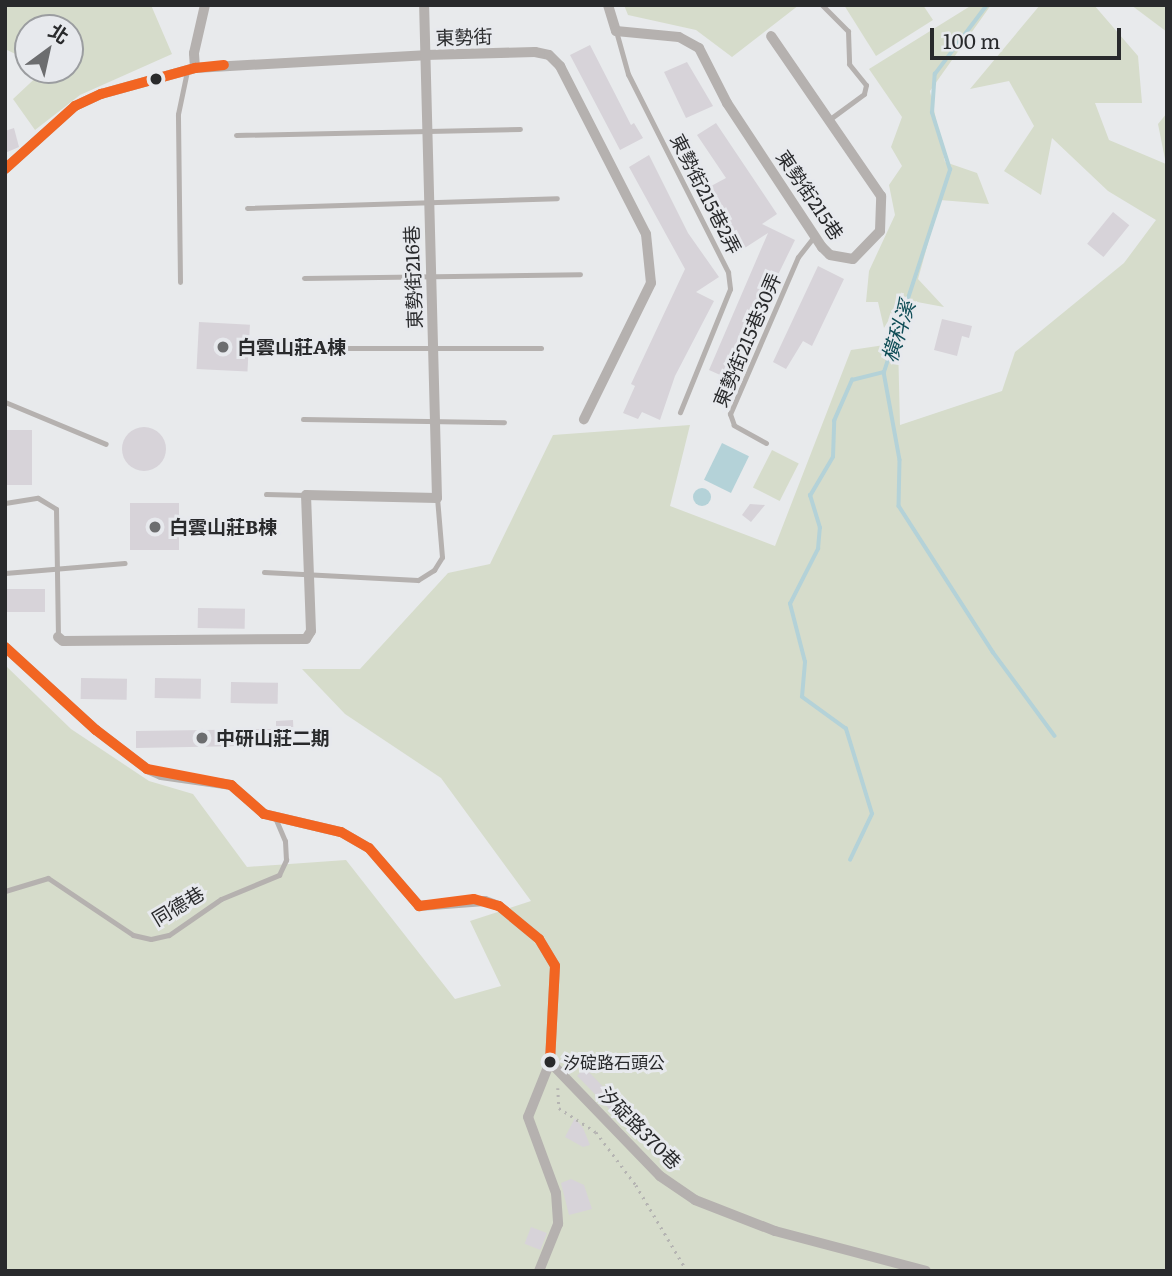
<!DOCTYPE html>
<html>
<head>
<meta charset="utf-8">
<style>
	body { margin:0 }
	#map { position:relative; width:1172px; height:1276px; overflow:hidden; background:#e8eaec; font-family:Literata,"Noto Sans TC",serif }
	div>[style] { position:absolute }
	.green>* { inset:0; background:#d6dccb; transform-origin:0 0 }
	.water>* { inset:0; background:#b4d2d8; transform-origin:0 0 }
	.round { border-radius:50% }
	.stream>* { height:3.5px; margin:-1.75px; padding:0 1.75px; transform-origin:1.75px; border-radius:1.75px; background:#b4d2d8 }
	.building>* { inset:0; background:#d7d3d9; transform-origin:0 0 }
	.path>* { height:2.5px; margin-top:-1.25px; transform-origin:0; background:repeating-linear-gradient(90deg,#b5b4b2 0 2px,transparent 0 7px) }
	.lane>* { height:5px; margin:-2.5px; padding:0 2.5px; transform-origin:2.5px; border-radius:2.5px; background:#b5b1af }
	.street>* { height:10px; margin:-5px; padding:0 5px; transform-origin:5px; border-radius:5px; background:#b5b1af }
	.bus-1>* { height:10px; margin:-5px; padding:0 5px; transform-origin:5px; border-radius:5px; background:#f26522 }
	.dots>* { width:19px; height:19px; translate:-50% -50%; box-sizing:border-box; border:4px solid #e7e9ed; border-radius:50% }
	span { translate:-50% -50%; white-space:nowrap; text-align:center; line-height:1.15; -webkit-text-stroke:6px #e7e9ed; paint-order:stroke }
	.bus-label { font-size:17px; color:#292a2c }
	.left { translate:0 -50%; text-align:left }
	.street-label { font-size:19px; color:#292a2c }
	.poi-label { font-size:19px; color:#292a2c; font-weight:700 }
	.water-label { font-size:21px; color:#0f4d56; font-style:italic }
	.frame { position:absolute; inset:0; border:7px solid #292a2c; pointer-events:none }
	.north { position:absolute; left:14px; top:14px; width:70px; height:70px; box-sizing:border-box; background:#e7e9ed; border:2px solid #9b9da0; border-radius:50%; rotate:33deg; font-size:19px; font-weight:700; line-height:28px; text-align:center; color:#292a2c }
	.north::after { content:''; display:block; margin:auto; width:24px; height:32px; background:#6c6d6f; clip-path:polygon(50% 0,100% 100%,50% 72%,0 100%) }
	.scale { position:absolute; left:930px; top:28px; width:191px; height:32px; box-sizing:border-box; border:4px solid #292a2c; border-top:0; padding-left:9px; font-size:21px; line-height:24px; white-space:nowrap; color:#292a2c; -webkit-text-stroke:5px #e7e9ed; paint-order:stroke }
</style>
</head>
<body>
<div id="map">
	<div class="green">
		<i style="clip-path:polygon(5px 5px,151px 5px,172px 54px,80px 95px,35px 130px,13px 99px,44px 70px,70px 70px,70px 28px,28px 28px,28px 60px,5px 49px)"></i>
		<i style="clip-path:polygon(624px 5px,799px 5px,732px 57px,696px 30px,628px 15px)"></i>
		<i style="clip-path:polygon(844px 5px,923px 5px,933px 20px,876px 56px)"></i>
		<i style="clip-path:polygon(972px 5px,991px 5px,930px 91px,945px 162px,977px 173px,989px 204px,940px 200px,918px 279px,944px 307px,901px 299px,884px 328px,878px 302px,866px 302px,869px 271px,895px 215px,889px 185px,902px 166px,891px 147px,902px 117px,869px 69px)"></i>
		<i style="clip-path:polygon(1040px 5px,1094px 5px,1138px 56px,1142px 103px,1095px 103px,1109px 140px,1166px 164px,1158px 124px,1167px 113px,1167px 1271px,5px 1271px,5px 665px,71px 729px,149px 781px,193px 794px,247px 867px,346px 860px,455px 999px,501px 986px,470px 921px,531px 901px,441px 778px,345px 714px,302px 669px,360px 669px,448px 573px,490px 564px,553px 435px,690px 425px,670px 506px,775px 546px,851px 350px,898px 343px,900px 425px,1002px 391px,1015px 352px,1124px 263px,1156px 220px,1108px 191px,1052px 138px,1041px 195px,1004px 171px,1034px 126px,1009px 81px,970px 89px)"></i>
		<i style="clip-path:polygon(1131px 5px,1167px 5px,1167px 32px)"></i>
		<i style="left:772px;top:450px;width:30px;height:42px;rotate:27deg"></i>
	</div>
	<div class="water">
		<i style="left:722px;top:443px;width:30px;height:41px;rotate:26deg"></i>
		<i class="round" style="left:693px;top:488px;width:18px;height:18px"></i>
	</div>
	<div class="stream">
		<i style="left:884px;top:372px;width:89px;rotate:79.7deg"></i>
		<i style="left:900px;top:460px;width:46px;rotate:91.2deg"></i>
		<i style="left:899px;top:506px;width:174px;rotate:57.2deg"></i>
		<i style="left:993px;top:652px;width:104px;rotate:53.6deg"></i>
		<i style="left:850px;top:860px;width:51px;rotate:-64.4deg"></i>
		<i style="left:872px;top:814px;width:89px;rotate:-107deg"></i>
		<i style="left:846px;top:729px;width:54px;rotate:-144deg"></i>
		<i style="left:802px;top:697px;width:35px;rotate:-85deg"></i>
		<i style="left:805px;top:662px;width:60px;rotate:-104.5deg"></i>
		<i style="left:790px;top:604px;width:62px;rotate:-63deg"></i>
		<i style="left:818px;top:549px;width:21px;rotate:-85deg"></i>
		<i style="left:820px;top:528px;width:34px;rotate:-107deg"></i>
		<i style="left:810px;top:496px;width:45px;rotate:-59.5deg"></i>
		<i style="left:833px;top:457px;width:36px;rotate:-88deg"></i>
		<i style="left:834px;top:421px;width:45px;rotate:-66.3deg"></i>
		<i style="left:852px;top:380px;width:33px;rotate:-14deg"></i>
		<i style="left:884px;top:372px;width:213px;rotate:-71.9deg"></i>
		<i style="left:950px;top:170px;width:60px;rotate:-107.5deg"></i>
		<i style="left:932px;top:113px;width:39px;rotate:-86deg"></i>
		<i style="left:935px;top:74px;width:86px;rotate:-53deg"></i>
	</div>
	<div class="building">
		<i style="clip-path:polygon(590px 45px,631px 125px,634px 123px,643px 138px,620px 150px,570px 55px)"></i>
		<i style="clip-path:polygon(687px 62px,713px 106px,686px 118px,664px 72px)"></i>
		<i style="clip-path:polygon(716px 123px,777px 214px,762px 224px,795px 240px,772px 287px,736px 382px,709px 370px,768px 233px,737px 253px,700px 192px,726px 178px,697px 135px)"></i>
		<i style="clip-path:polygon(14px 128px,19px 147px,5px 153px,5px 131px)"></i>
		<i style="clip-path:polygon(649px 155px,688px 233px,719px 277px,696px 292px,714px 301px,675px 376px,660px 420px,642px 412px,638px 419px,623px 413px,635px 386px,631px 384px,685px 269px,629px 167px)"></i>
		<i style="left:1113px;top:212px;width:21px;height:41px;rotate:39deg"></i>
		<i style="clip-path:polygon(818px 266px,844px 279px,812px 346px,803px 341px,786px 369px,773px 362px)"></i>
		<i style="clip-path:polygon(942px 319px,972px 326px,969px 338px,962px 336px,957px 356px,934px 350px)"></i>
		<i style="left:199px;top:322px;width:51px;height:47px;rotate:3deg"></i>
		<i class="round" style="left:122px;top:427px;width:44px;height:44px"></i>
		<i style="left:5px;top:430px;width:27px;height:55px"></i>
		<i style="left:130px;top:503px;width:49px;height:47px"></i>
		<i style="clip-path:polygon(750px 504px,765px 505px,751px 522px,742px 515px)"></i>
		<i style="left:45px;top:589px;width:23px;height:39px;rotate:90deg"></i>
		<i style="left:198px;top:608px;width:47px;height:20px;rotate:1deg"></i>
		<i style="left:81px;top:678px;width:46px;height:21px;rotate:1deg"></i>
		<i style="left:155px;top:678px;width:46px;height:20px;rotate:1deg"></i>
		<i style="left:231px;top:682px;width:47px;height:21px;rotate:1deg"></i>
		<i style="clip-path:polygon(293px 720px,294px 745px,136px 748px,136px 731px,276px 729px,276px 721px)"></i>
		<i style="left:585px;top:1068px;width:52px;height:11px;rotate:46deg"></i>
		<i style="clip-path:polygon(575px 1118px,583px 1128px,590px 1145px,583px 1147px,565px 1137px)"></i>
		<i style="clip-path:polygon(571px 1179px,584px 1185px,592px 1209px,569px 1215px,561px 1183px)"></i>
		<i style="left:531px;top:1227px;width:17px;height:18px;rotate:21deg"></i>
	</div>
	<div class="path">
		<i style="left:558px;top:1088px;width:20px;rotate:87deg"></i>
		<i style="left:559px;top:1108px;width:44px;rotate:33deg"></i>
		<i style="left:596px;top:1132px;width:66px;rotate:53deg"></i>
		<i style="left:636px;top:1185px;width:100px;rotate:59.3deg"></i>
	</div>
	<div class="lane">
		<i style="left:822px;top:5px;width:37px;rotate:45deg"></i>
		<i style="left:848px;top:31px;width:33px;rotate:88deg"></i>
		<i style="left:849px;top:64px;width:27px;rotate:51deg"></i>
		<i style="left:866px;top:85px;width:9px;rotate:103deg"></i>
		<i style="left:864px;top:94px;width:42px;rotate:143.7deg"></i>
		<i style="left:616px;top:31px;width:45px;rotate:74.4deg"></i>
		<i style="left:628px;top:74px;width:222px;rotate:63.2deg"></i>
		<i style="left:728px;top:272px;width:17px;rotate:83deg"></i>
		<i style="left:730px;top:289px;width:133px;rotate:112.1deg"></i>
		<i style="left:236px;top:135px;width:284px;rotate:-1.2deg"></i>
		<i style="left:247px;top:208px;width:310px;rotate:-1.8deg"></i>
		<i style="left:304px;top:278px;width:276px;rotate:-0.8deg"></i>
		<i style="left:180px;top:282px;width:168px;rotate:-90.7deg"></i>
		<i style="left:178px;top:114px;width:44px;rotate:-78.2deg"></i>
		<i style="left:301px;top:348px;width:240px"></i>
		<i style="left:5px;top:402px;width:109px;rotate:22.6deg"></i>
		<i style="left:303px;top:419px;width:201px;rotate:0.9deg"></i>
		<i style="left:766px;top:443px;width:37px;rotate:-151deg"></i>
		<i style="left:734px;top:425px;width:12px;rotate:-110deg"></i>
		<i style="left:730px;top:414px;width:171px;rotate:-66.6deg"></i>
		<i style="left:798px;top:257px;width:28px;rotate:-52deg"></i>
		<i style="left:266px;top:494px;width:40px;rotate:1.4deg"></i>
		<i style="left:5px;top:503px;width:33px;rotate:-9deg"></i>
		<i style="left:38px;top:498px;width:21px;rotate:31deg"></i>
		<i style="left:56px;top:509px;width:128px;rotate:89.1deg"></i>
		<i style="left:264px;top:572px;width:154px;rotate:3deg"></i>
		<i style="left:418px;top:580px;width:19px;rotate:-32deg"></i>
		<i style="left:434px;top:570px;width:15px;rotate:-58deg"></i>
		<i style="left:442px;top:557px;width:59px;rotate:-94.8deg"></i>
		<i style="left:5px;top:573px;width:120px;rotate:-4.8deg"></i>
		<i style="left:5px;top:891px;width:45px;rotate:-16.8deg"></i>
		<i style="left:48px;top:878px;width:102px;rotate:33.8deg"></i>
		<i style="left:133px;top:935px;width:18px;rotate:13deg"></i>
		<i style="left:151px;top:939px;width:18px;rotate:-13deg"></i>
		<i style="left:169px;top:935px;width:63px;rotate:-34.7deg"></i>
		<i style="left:221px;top:899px;width:63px;rotate:-22.5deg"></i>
		<i style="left:279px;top:875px;width:17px;rotate:-65deg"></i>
		<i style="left:286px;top:860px;width:19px;rotate:-93deg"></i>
		<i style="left:285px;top:841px;width:25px;rotate:-113deg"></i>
	</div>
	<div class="street">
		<i style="left:608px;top:5px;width:27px;rotate:73deg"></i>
		<i style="left:616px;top:31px;width:63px;rotate:5.4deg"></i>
		<i style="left:679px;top:37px;width:23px;rotate:29deg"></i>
		<i style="left:699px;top:48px;width:62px;rotate:63deg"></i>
		<i style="left:727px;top:103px;width:173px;rotate:56.6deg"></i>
		<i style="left:822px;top:247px;width:11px;rotate:45deg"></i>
		<i style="left:830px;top:255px;width:23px;rotate:10deg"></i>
		<i style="left:853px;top:259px;width:39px;rotate:-46deg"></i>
		<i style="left:880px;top:231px;width:35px;rotate:-88deg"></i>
		<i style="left:881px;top:196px;width:194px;rotate:-124.5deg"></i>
		<i style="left:195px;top:68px;width:15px;rotate:-94deg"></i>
		<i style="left:194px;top:53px;width:49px;rotate:-77.1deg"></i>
		<i style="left:5px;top:169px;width:94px;rotate:-42deg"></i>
		<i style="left:75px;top:106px;width:29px;rotate:-25deg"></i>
		<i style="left:101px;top:94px;width:98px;rotate:-15.5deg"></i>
		<i style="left:195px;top:68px;width:230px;rotate:-3.2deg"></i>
		<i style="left:425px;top:55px;width:110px;rotate:-1.6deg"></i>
		<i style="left:535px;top:52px;width:14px;rotate:12deg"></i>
		<i style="left:549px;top:55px;width:16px;rotate:45deg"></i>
		<i style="left:560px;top:66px;width:189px;rotate:62.9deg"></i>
		<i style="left:646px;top:234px;width:49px;rotate:84.2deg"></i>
		<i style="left:651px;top:283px;width:152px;rotate:116.2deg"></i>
		<i style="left:58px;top:637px;width:6px;rotate:39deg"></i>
		<i style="left:63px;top:641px;width:243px;rotate:-0.5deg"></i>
		<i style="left:306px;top:639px;width:9px;rotate:-58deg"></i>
		<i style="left:311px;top:631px;width:136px;rotate:-92.1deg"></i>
		<i style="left:306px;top:495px;width:131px;rotate:1.3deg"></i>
		<i style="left:437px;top:498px;width:493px;rotate:-91.5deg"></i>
		<i style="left:5px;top:647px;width:123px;rotate:42.4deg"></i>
		<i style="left:96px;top:730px;width:64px;rotate:37.4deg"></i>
		<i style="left:147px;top:769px;width:15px;rotate:23deg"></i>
		<i style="left:161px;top:775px;width:71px;rotate:8.1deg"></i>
		<i style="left:231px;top:785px;width:44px;rotate:41.3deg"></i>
		<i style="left:264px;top:814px;width:79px;rotate:13.2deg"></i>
		<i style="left:341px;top:832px;width:32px;rotate:30deg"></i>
		<i style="left:369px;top:848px;width:77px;rotate:49.2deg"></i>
		<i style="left:419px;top:906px;width:66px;rotate:-4.3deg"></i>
		<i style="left:485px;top:901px;width:15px;rotate:20deg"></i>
		<i style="left:499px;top:906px;width:52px;rotate:39.5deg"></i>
		<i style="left:539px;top:939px;width:31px;rotate:59deg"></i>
		<i style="left:555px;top:966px;width:96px;rotate:93deg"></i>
		<i style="left:550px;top:1062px;width:59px;rotate:111.8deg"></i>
		<i style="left:528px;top:1117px;width:81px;rotate:69.8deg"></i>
		<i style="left:556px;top:1193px;width:31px;rotate:86deg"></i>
		<i style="left:558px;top:1224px;width:51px;rotate:112deg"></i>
		<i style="left:550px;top:1062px;width:158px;rotate:46deg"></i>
		<i style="left:660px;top:1176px;width:42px;rotate:34.4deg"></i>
		<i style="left:695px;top:1200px;width:86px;rotate:21.2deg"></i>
		<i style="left:775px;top:1231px;width:156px;rotate:14.8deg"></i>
	</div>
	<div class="bus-1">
		<i style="left:5px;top:169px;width:94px;rotate:-42deg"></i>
		<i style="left:75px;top:106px;width:29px;rotate:-25deg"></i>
		<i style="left:101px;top:94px;width:98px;rotate:-15.5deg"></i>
		<i style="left:195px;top:68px;width:29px;rotate:-6deg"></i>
		<i style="left:5px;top:647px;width:123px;rotate:42.4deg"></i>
		<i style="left:96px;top:730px;width:64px;rotate:37.4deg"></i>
		<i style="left:147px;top:769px;width:86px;rotate:10.8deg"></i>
		<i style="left:231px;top:785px;width:44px;rotate:41.3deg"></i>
		<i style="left:264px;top:814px;width:79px;rotate:13.2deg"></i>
		<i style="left:341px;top:832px;width:32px;rotate:30deg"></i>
		<i style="left:369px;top:848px;width:77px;rotate:49.2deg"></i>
		<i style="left:419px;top:906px;width:55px;rotate:-7.3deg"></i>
		<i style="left:474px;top:899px;width:26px;rotate:16deg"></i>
		<i style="left:499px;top:906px;width:52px;rotate:39.5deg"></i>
		<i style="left:539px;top:939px;width:31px;rotate:59deg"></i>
		<i style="left:555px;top:966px;width:96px;rotate:93deg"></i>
	</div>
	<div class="dots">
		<i style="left:156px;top:79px;background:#292a2c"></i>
		<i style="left:223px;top:347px;background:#6c6d6f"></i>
		<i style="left:155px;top:527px;background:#6c6d6f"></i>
		<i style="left:202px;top:738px;background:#6c6d6f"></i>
		<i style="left:550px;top:1062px;background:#292a2c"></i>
	</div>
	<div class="bus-label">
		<span class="left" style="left:563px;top:1062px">汐碇路石頭公</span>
	</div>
	<div class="street-label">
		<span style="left:464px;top:37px;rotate:-2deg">東勢街</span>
		<span style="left:706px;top:194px;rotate:63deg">東勢街215巷2弄</span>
		<span style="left:810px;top:195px;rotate:56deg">東勢街215巷</span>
		<span style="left:413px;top:277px;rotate:-92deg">東勢街216巷</span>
		<span style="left:747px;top:340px;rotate:-67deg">東勢街215巷30弄</span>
		<span style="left:178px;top:906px;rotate:-31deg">同德巷</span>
		<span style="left:640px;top:1128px;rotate:45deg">汐碇路370巷</span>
	</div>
	<div class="poi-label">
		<span class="left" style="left:237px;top:347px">白雲山莊A棟</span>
		<span class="left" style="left:169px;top:527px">白雲山莊B棟</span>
		<span class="left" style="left:216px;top:738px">中研山莊二期</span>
	</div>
	<div class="water-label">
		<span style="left:897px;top:331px;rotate:-72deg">橫科溪</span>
	</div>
	<div class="frame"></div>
	<div class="north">北</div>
	<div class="scale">100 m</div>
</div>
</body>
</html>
